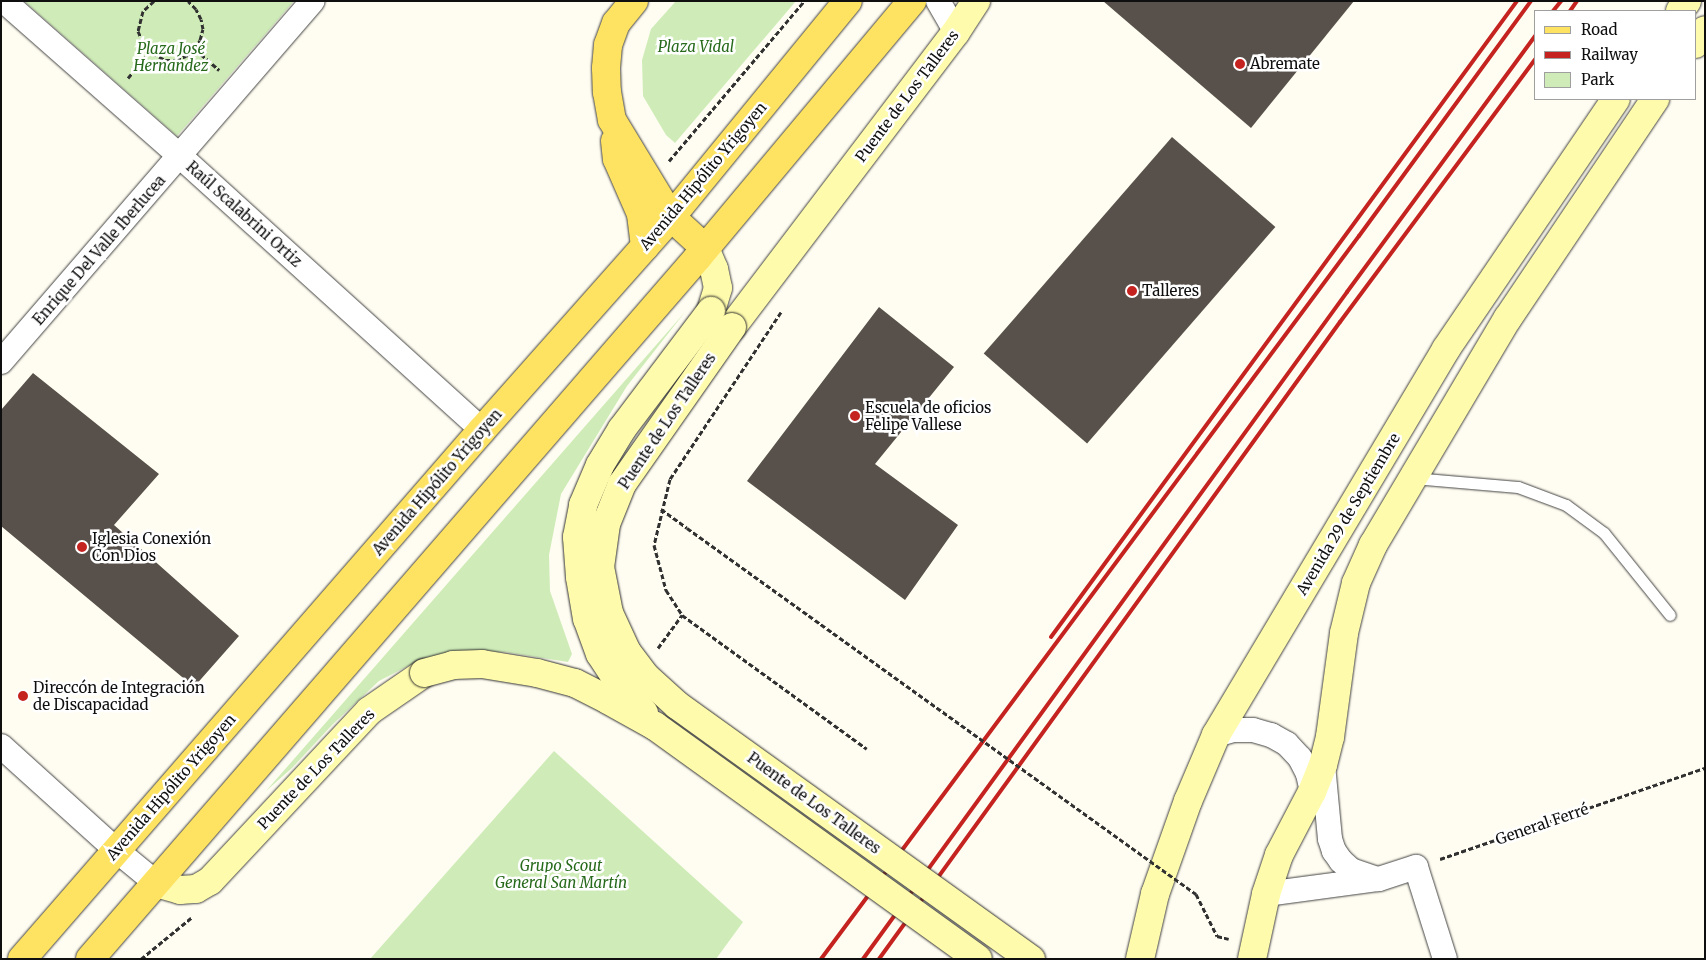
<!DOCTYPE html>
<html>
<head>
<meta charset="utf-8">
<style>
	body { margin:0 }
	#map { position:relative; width:1706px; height:960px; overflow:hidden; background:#fffdf1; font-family:Merriweather,serif }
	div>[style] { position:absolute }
	.green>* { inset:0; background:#cfecb8 }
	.building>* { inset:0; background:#58514b; transform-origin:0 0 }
	.path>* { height:3px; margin-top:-1.5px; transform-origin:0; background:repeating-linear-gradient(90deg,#313131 0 5px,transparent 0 7.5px) }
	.roads { filter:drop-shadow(0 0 1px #424242) drop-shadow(0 0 1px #424242) }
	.lane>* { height:11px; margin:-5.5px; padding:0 5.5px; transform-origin:5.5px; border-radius:5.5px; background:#fff }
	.street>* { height:24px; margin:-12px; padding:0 12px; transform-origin:12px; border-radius:12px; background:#fff }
	.secondary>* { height:28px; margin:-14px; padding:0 14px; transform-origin:14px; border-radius:14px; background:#fffbac }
	.primary>* { height:28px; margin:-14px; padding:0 14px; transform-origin:14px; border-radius:14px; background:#fee262 }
	.rail>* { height:4px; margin:-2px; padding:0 2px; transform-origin:2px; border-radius:2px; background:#c52320 }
	.path-bridge>* { height:3px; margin-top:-1.5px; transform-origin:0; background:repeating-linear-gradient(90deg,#313131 0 5px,transparent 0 7.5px) }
	.bridges { filter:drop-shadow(0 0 1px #313131) drop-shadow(0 0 1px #313131) }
	.secondary-bridge>* { height:28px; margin:-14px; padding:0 14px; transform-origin:14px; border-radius:14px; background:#fffbac }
	.dots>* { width:14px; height:14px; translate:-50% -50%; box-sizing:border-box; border:2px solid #fff; border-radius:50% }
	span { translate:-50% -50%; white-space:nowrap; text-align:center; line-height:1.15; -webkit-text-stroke:5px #fff; paint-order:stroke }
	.park-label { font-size:15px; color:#276a1c; font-style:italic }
	.poi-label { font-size:15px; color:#0f0f0f }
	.left { translate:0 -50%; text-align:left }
	.street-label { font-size:15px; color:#0f0f0f }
	.frame { position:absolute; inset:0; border:2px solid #0f0f0f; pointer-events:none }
	.legend { position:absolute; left:1534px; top:10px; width:162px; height:90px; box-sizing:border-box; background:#fff; border:1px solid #9f9f9f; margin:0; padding:6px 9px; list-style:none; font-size:15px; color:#0f0f0f }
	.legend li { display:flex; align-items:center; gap:10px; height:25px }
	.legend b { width:25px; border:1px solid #9f9f9f }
</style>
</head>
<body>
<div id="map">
	<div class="green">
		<i style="clip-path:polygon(24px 1px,294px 1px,177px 136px)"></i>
		<i style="clip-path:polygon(676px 1px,796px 1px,675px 143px,666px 135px,643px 96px,642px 60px,651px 29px)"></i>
		<i style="clip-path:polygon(685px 312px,627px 386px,561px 494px,549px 555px,550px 591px,572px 654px,568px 662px,505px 652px,466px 651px,440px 654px,408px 666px,379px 681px,333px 724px,292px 768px,266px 791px)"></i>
		<i style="clip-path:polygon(554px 751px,743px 922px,716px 959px,370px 959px)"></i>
	</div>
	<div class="building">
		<i style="clip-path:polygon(1103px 1px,1354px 1px,1251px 128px)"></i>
		<i style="left:1172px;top:137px;width:137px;height:287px;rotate:41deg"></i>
		<i style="clip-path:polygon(879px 307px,954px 367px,875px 464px,958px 525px,905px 600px,747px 481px)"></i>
		<i style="clip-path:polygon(33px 373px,159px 474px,114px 525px,239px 636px,194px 687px,1px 526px,1px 410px)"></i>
	</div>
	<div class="path">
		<i style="left:154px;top:1px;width:15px;rotate:138deg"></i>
		<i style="left:143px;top:11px;width:21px;rotate:104deg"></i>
		<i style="left:138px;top:31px;width:20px;rotate:66deg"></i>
		<i style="left:146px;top:49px;width:22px;rotate:30deg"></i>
		<i style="left:165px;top:60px;width:11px"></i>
		<i style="left:176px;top:60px;width:11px;rotate:-22deg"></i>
		<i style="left:186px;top:56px;width:11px;rotate:-38deg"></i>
		<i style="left:195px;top:49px;width:10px;rotate:-61deg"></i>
		<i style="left:200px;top:40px;width:11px;rotate:-75deg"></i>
		<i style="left:203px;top:29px;width:10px;rotate:-101deg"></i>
		<i style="left:201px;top:19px;width:11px;rotate:-117deg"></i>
		<i style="left:196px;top:9px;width:11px;rotate:-135deg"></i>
		<i style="left:195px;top:49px;width:32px;rotate:41deg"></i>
		<i style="left:128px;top:78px;width:33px;rotate:-51deg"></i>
		<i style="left:669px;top:161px;width:209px;rotate:-49.8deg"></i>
		<i style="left:781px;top:312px;width:201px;rotate:123.6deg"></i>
		<i style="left:670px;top:479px;width:68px;rotate:103.6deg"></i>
		<i style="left:654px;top:545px;width:47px;rotate:75.1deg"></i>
		<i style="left:666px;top:590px;width:30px;rotate:57deg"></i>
		<i style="left:682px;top:615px;width:228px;rotate:35.9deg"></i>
		<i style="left:661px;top:509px;width:32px;rotate:36deg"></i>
		<i style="left:658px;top:648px;width:41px;rotate:-54deg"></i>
		<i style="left:1440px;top:859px;width:280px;rotate:-19deg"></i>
		<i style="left:1196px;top:894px;width:47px;rotate:63.4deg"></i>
		<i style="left:1217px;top:936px;width:12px;rotate:14deg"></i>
		<i style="left:141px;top:959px;width:65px;rotate:-39.4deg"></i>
	</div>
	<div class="roads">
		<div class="lane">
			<i style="left:1413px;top:478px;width:105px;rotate:4.9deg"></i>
			<i style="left:1518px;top:487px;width:51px;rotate:20.6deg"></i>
			<i style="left:1566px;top:505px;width:47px;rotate:36.4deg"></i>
			<i style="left:1604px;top:533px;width:105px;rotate:51.2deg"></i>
		</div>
		<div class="street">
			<i style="left:4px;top:1px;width:236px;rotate:41.4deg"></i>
			<i style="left:181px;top:157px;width:406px;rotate:42.2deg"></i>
			<i style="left:938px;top:1px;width:36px;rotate:60deg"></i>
			<i style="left:1px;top:362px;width:477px;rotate:-49.2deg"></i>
			<i style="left:1216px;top:735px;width:19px;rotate:-16deg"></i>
			<i style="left:1234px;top:730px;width:19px"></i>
			<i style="left:1253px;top:730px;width:19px;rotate:16deg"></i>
			<i style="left:1271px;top:735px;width:18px;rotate:29deg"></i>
			<i style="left:1287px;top:744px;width:19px;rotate:47deg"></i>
			<i style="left:1300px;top:758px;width:18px;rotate:63deg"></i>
			<i style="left:1308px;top:774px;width:18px;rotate:77deg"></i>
			<i style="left:1px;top:746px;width:155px;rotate:42.1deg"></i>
			<i style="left:116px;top:850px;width:52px;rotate:39.5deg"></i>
			<i style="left:1323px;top:765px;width:74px;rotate:84.6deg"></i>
			<i style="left:1330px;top:839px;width:13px;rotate:72deg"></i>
			<i style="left:1334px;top:851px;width:12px;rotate:55deg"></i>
			<i style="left:1341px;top:861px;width:13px;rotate:42deg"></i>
			<i style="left:1351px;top:870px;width:28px;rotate:19deg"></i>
			<i style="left:1266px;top:894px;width:114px;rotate:-7.6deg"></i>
			<i style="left:1379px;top:879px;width:39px;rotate:-18deg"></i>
			<i style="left:1416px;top:867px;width:96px;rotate:72.5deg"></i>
		</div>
		<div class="secondary">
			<i style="left:1680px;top:11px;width:12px;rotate:-55deg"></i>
			<i style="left:1695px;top:44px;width:17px;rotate:-54deg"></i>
			<i style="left:705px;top:248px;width:23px;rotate:67deg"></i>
			<i style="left:714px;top:269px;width:19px;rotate:78deg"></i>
			<i style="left:718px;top:288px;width:24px;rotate:107deg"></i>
			<i style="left:732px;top:327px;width:370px;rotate:-52.8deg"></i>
			<i style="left:956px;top:32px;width:37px;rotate:-57deg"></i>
			<i style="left:156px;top:883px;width:25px;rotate:16deg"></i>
			<i style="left:180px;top:890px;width:16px;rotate:-4deg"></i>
			<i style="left:196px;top:889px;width:16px;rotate:-30deg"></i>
			<i style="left:210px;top:881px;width:233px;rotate:-46.9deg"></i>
			<i style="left:369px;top:711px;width:67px;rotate:-34.6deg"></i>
			<i style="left:1140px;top:959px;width:67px;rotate:-77deg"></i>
			<i style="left:1155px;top:894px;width:99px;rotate:-70.5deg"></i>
			<i style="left:1188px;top:801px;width:72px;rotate:-67deg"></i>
			<i style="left:1216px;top:735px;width:449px;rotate:-59.2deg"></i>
			<i style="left:1446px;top:349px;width:302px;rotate:-55.8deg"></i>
			<i style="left:1252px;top:959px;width:66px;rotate:-77.8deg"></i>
			<i style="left:1266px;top:894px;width:41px;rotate:-71.6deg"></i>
			<i style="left:1279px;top:855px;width:71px;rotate:-62.4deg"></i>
			<i style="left:1312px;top:792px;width:29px;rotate:-68deg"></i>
			<i style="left:1323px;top:765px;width:29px;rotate:-76deg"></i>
			<i style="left:1330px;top:737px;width:105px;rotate:-82.3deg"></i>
			<i style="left:1344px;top:633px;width:51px;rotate:-76.5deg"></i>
			<i style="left:1356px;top:583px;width:42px;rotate:-65.9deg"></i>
			<i style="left:1373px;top:545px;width:264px;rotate:-59.3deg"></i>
			<i style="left:1508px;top:318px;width:264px;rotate:-56.1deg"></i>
		</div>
		<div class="primary">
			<i style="left:634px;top:1px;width:28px;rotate:129deg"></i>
			<i style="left:616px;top:23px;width:23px;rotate:110deg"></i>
			<i style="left:608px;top:45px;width:23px;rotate:95deg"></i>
			<i style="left:606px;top:68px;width:24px;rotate:88deg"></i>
			<i style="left:607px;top:92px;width:28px;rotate:80deg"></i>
			<i style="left:612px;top:120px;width:114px;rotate:58.7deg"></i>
			<i style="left:671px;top:217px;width:46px;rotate:42.4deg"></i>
			<i style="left:615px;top:141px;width:18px;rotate:84deg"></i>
			<i style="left:617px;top:159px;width:60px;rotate:66.4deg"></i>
			<i style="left:641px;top:214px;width:33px;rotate:83deg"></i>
			<i style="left:22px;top:959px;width:701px;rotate:-48.99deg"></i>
			<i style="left:482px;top:430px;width:285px;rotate:-48.4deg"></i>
			<i style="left:671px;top:217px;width:279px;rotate:-50.7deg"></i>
			<i style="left:90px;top:959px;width:929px;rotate:-49.1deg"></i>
			<i style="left:698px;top:257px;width:334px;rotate:-50.1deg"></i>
		</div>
	</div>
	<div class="rail">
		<i style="left:1553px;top:11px;width:13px;rotate:-51deg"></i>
		<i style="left:1570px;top:11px;width:12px;rotate:-55deg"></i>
		<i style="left:1051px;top:637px;width:788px;rotate:-53.77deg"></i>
		<i style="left:821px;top:959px;width:901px;rotate:-53.35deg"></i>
		<i style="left:1359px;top:236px;width:291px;rotate:-53.8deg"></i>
		<i style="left:863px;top:959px;width:824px;rotate:-54.03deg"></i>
		<i style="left:1347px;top:292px;width:318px;rotate:-53.7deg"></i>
		<i style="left:879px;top:959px;width:786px;rotate:-54.11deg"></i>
		<i style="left:1340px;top:322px;width:327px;rotate:-53.4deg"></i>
	</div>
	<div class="path-bridge">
		<i style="left:687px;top:528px;width:627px;rotate:35.72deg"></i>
	</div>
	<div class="bridges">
		<div class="secondary-bridge">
			<i style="left:732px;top:327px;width:192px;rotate:125deg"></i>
			<i style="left:622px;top:484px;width:43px;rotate:111.8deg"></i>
			<i style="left:606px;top:524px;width:43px;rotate:97.9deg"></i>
			<i style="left:600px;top:567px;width:47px;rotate:78.9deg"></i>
			<i style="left:609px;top:613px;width:43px;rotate:65.2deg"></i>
			<i style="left:627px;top:652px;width:31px;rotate:53deg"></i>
			<i style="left:646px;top:677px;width:42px;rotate:42.1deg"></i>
			<i style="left:677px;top:705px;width:436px;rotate:35.7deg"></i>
			<i style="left:424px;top:673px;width:30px;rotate:-15deg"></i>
			<i style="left:453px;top:665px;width:29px;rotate:-2deg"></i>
			<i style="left:482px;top:664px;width:56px;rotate:9.3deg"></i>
			<i style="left:537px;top:673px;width:39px;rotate:15deg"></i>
			<i style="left:575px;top:683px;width:37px;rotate:27deg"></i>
			<i style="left:608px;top:700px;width:54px;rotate:29deg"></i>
			<i style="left:655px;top:726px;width:398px;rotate:35.8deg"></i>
			<i style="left:644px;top:713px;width:35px;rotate:-130deg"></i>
			<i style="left:621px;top:686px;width:38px;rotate:-123deg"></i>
			<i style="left:600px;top:654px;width:37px;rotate:-110deg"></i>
			<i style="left:587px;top:619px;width:43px;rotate:-99.5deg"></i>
			<i style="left:580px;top:577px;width:40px;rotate:-94.3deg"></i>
			<i style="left:577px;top:537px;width:33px;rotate:-79deg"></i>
			<i style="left:583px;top:505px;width:43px;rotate:-67deg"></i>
			<i style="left:600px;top:465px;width:42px;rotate:-58.6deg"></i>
			<i style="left:622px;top:429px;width:148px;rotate:-53deg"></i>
		</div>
	</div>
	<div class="dots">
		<i style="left:1240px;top:64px;background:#c52320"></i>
		<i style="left:1132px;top:291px;background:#c52320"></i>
		<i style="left:855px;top:416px;background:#c52320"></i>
		<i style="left:82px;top:547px;background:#c52320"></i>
		<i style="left:23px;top:696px;background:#c52320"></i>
	</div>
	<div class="park-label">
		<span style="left:696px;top:47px">Plaza Vidal</span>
		<span style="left:171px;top:57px">Plaza José<br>Hernandez</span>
		<span style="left:561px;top:874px">Grupo Scout<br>General San Martín</span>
	</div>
	<div class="poi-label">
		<span class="left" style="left:1250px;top:64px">Abremate</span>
		<span class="left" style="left:1142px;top:291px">Talleres</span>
		<span class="left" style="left:865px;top:416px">Escuela de oficios<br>Felipe Vallese</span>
		<span class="left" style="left:92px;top:547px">Iglesia Conexión<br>Con Dios</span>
		<span class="left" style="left:33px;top:696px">Direccón de Integración<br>de Discapacidad</span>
	</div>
	<div class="street-label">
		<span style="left:907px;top:96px;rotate:-53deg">Puente de Los Talleres</span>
		<span style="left:703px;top:176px;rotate:-50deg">Avenida Hipólito Yrigoyen</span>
		<span style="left:244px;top:214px;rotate:42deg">Raúl Scalabrini Ortiz</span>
		<span style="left:99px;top:250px;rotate:-49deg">Enrique Del Valle Iberlucea</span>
		<span style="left:667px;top:421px;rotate:-56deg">Puente de Los Talleres</span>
		<span style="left:437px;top:482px;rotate:-49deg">Avenida Hipólito Yrigoyen</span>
		<span style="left:1348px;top:514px;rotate:-59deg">Avenida 29 de Septiembre</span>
		<span style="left:316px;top:769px;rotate:-46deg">Puente de Los Talleres</span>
		<span style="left:171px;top:787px;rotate:-49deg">Avenida Hipólito Yrigoyen</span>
		<span style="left:814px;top:803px;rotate:36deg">Puente de Los Talleres</span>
		<span style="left:1542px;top:824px;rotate:-19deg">General Ferré</span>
	</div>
	<div class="frame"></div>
	<ul class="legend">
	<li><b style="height:6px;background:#fee262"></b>Road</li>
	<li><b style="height:6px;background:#c52320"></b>Railway</li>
	<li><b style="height:14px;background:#cfecb8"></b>Park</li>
	</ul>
</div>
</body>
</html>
